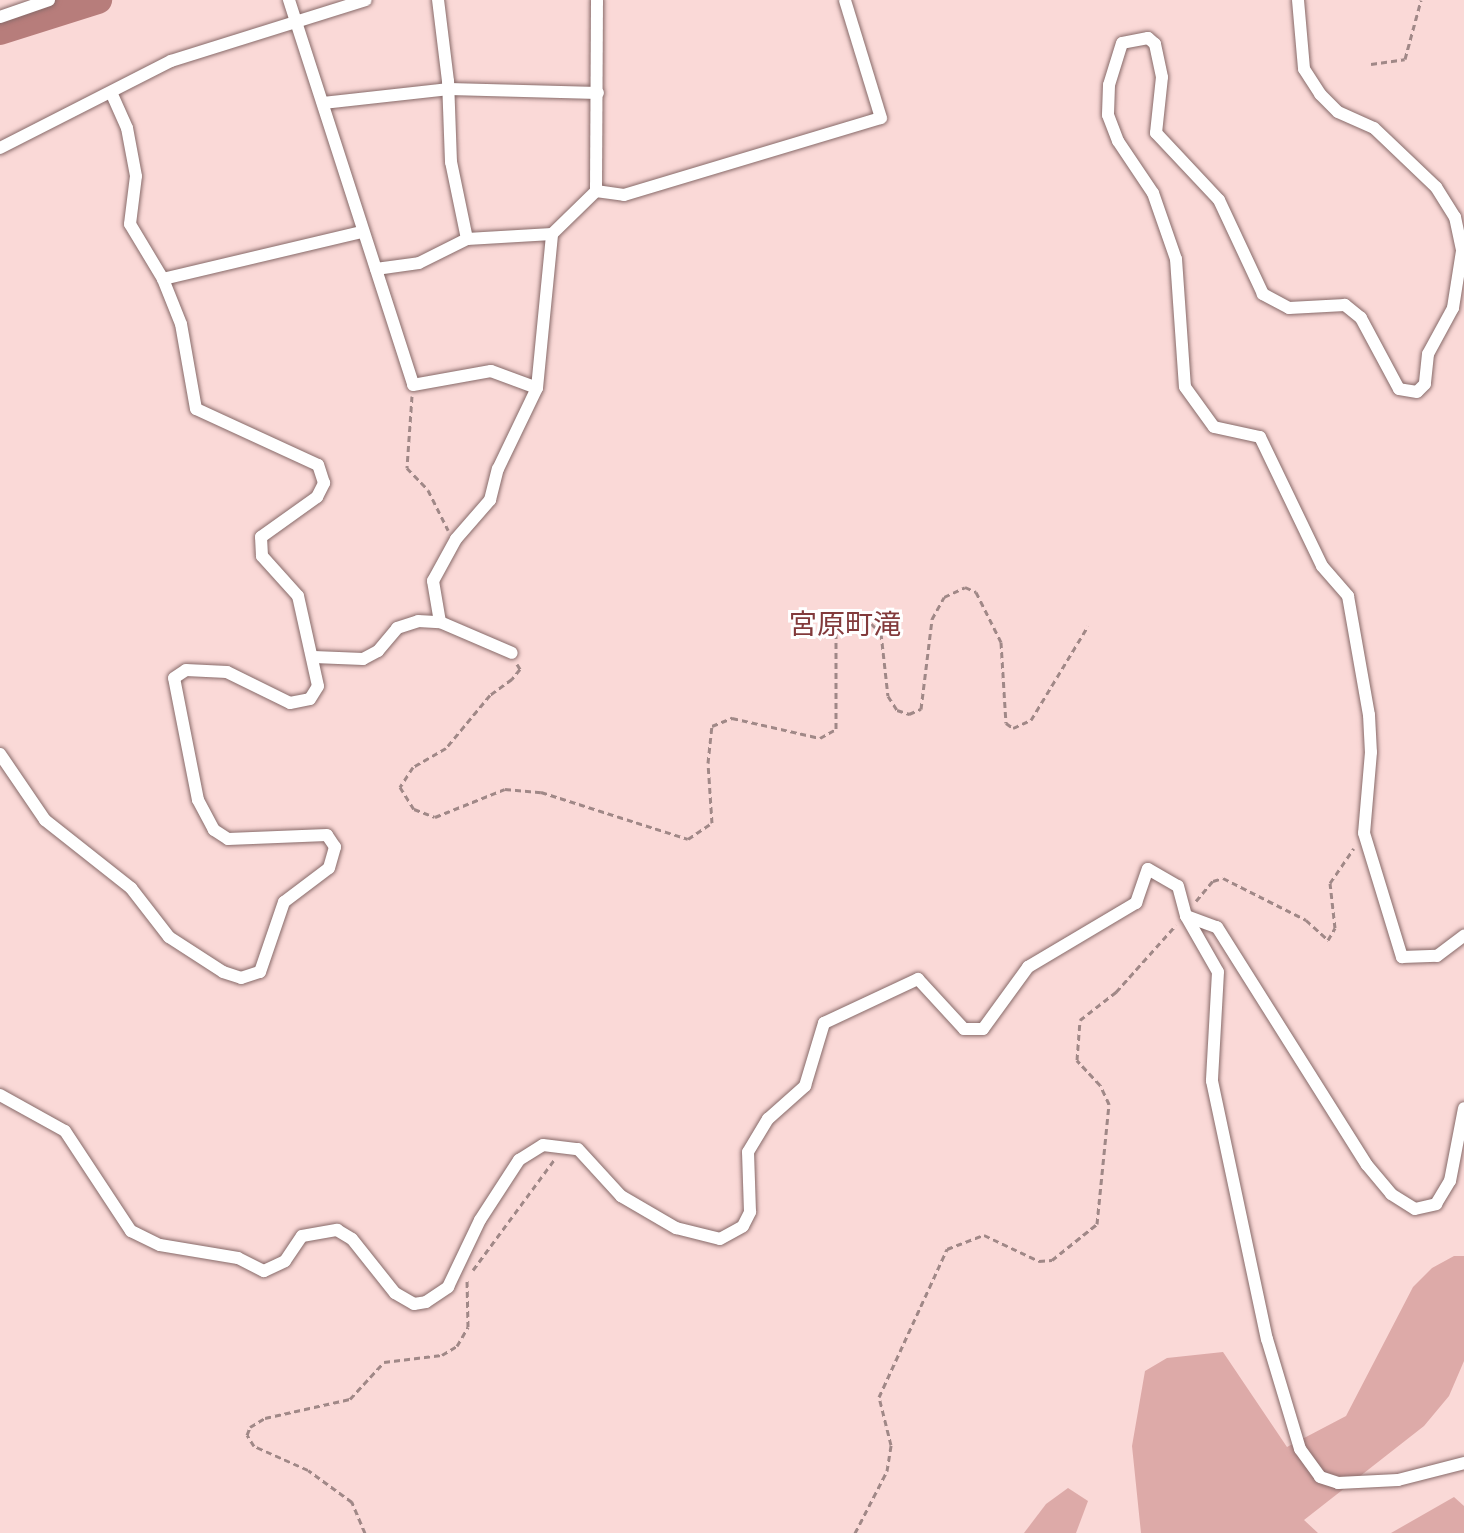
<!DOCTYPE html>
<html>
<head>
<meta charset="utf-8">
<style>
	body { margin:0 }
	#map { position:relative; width:1464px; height:1533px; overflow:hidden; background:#fad9d7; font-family:"Varela Round","Noto Sans JP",sans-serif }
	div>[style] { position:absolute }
	.green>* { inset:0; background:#ddaaa8 }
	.river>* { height:28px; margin:-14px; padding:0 14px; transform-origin:14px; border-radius:14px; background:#b77d7b }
	.path>* { height:3px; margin-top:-1.5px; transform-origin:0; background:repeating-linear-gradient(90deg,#a08887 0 6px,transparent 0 10px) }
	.roads { filter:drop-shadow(0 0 2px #876a69) drop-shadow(0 0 2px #876a69) }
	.street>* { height:12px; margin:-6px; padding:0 6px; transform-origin:6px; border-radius:6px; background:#fff }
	span { translate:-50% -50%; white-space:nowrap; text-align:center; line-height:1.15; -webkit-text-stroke:6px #fff; paint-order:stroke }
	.quarter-label { font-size:28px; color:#823a3b }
</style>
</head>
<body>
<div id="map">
	<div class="green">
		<i style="clip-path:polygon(1454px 1256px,1464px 1256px,1464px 1361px,1449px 1396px,1424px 1426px,1304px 1520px,1318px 1533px,1141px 1533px,1132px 1446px,1145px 1371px,1167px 1358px,1223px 1352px,1287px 1447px,1346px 1416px,1413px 1287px,1432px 1268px)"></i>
		<i style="clip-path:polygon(1068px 1488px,1088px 1501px,1076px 1533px,1024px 1533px,1046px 1504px)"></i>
		<i style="clip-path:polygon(1454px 1497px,1464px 1506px,1464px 1533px,1391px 1533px)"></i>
	</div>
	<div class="river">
		<i style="left:0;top:31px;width:103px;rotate:-17.6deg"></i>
	</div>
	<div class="path">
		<i style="left:1371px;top:64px;width:34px;rotate:-8deg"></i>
		<i style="left:1405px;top:59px;width:61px;rotate:-74.8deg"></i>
		<i style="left:412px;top:396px;width:72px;rotate:94deg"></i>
		<i style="left:407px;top:468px;width:30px;rotate:46deg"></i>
		<i style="left:428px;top:490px;width:45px;rotate:63.4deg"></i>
		<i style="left:517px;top:664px;width:6px;rotate:59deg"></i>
		<i style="left:520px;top:669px;width:13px;rotate:129deg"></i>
		<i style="left:512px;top:679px;width:27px;rotate:144deg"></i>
		<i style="left:490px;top:695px;width:69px;rotate:129.7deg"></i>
		<i style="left:446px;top:748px;width:38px;rotate:150deg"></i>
		<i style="left:413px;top:767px;width:24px;rotate:123deg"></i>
		<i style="left:400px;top:787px;width:26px;rotate:58deg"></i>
		<i style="left:414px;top:809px;width:22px;rotate:21deg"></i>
		<i style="left:435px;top:817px;width:75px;rotate:-21.8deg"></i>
		<i style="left:505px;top:789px;width:36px;rotate:5deg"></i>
		<i style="left:541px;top:792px;width:154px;rotate:17.7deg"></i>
		<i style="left:688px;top:839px;width:29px;rotate:-34deg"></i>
		<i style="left:712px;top:823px;width:60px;rotate:-93.8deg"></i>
		<i style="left:708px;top:763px;width:37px;rotate:-84deg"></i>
		<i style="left:712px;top:726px;width:22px;rotate:-22deg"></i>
		<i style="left:732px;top:718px;width:90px;rotate:12.8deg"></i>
		<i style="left:820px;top:738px;width:18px;rotate:-29deg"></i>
		<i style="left:836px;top:729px;width:101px;rotate:-90deg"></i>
		<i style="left:836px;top:628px;width:14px;rotate:-39deg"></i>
		<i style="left:847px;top:619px;width:17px;rotate:-7deg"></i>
		<i style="left:864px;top:617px;width:23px;rotate:43deg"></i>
		<i style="left:881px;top:633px;width:63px;rotate:83.7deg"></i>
		<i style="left:888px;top:696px;width:17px;rotate:57deg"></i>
		<i style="left:897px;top:710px;width:13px;rotate:18deg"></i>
		<i style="left:909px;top:714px;width:13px;rotate:-23deg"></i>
		<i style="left:921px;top:709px;width:91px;rotate:-83deg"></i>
		<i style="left:932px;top:619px;width:25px;rotate:-61deg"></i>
		<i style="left:944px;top:597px;width:23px;rotate:-25deg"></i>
		<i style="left:965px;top:587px;width:12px;rotate:24deg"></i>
		<i style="left:976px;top:592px;width:56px;rotate:63.4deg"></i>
		<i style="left:1001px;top:642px;width:81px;rotate:86.5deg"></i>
		<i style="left:1006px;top:723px;width:9px;rotate:36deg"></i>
		<i style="left:1013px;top:728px;width:20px;rotate:-24deg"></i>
		<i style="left:1031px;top:720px;width:110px;rotate:-58.8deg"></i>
		<i style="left:1196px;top:901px;width:26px;rotate:-50deg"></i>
		<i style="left:1213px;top:881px;width:10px;rotate:-17deg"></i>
		<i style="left:1223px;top:878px;width:93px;rotate:26.8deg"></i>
		<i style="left:1306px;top:920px;width:30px;rotate:42deg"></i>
		<i style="left:1328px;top:940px;width:14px;rotate:-60deg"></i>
		<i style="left:1335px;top:928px;width:45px;rotate:-96.3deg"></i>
		<i style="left:1330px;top:883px;width:42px;rotate:-55.6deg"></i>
		<i style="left:473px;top:1270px;width:137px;rotate:-53.6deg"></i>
		<i style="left:365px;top:1533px;width:34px;rotate:-113deg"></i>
		<i style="left:352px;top:1502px;width:54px;rotate:-144deg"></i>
		<i style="left:308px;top:1470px;width:59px;rotate:-156deg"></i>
		<i style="left:254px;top:1446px;width:13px;rotate:-122deg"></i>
		<i style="left:247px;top:1435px;width:9px;rotate:-69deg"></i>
		<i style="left:250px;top:1427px;width:17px;rotate:-31deg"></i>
		<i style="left:265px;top:1418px;width:87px;rotate:-12.6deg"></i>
		<i style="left:350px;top:1399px;width:50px;rotate:-47.4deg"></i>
		<i style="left:384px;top:1362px;width:58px;rotate:-6.9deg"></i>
		<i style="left:442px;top:1355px;width:17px;rotate:-31deg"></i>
		<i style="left:457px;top:1346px;width:22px;rotate:-60deg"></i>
		<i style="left:468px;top:1327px;width:47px;rotate:-91.2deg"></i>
		<i style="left:855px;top:1533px;width:70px;rotate:-62.7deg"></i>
		<i style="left:887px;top:1471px;width:26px;rotate:-81deg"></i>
		<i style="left:891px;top:1445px;width:49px;rotate:-104deg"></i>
		<i style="left:879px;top:1397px;width:163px;rotate:-65.3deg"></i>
		<i style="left:947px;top:1249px;width:40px;rotate:-21deg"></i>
		<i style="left:984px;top:1235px;width:61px;rotate:25.3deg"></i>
		<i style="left:1039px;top:1261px;width:13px;rotate:-4deg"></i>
		<i style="left:1052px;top:1260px;width:58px;rotate:-38.7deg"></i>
		<i style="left:1097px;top:1224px;width:121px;rotate:-84.3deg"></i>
		<i style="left:1109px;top:1104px;width:21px;rotate:-115deg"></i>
		<i style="left:1100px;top:1085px;width:34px;rotate:-133deg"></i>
		<i style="left:1077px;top:1060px;width:40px;rotate:-85.7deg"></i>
		<i style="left:1080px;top:1020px;width:46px;rotate:-37.9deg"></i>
		<i style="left:1116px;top:992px;width:90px;rotate:-48.2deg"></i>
	</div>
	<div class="roads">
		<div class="street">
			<i style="left:289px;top:0;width:404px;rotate:72.1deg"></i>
			<i style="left:413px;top:385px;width:79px;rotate:-10.2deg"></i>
			<i style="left:491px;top:371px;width:49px;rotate:20.3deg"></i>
			<i style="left:1298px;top:0;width:69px;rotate:85deg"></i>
			<i style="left:1304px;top:69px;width:30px;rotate:57deg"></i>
			<i style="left:1320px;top:94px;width:25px;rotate:45deg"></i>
			<i style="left:1338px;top:112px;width:39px;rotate:24deg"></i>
			<i style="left:1374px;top:128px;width:86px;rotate:43.6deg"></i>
			<i style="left:1436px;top:187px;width:36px;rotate:58deg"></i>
			<i style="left:1455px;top:217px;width:35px;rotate:78deg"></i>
			<i style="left:1462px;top:251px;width:58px;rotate:99deg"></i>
			<i style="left:1453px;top:308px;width:52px;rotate:118.5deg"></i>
			<i style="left:1428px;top:354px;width:30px;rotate:96deg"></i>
			<i style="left:1425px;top:384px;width:11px;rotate:135deg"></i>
			<i style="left:1417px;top:392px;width:18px;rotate:-171deg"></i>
			<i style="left:1399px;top:389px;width:81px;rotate:-118.2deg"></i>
			<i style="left:1361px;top:318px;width:21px;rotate:-141deg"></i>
			<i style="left:1345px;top:305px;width:56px;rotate:176.9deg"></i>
			<i style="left:1289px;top:308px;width:30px;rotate:-152deg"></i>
			<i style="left:1263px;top:294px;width:104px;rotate:-115.1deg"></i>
			<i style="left:1219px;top:200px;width:92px;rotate:-133.2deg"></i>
			<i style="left:1156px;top:133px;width:56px;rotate:-83.9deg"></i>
			<i style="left:1162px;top:77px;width:34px;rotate:-102deg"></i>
			<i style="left:1155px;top:44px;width:9px;rotate:-139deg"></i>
			<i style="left:1148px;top:38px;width:26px;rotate:169deg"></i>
			<i style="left:1122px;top:43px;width:44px;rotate:107.2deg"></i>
			<i style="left:1109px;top:85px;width:30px;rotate:92deg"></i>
			<i style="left:1108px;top:115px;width:28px;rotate:69deg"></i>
			<i style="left:1118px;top:141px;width:63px;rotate:56.1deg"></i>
			<i style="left:1153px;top:193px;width:70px;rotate:70.8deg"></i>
			<i style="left:1176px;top:259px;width:128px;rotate:86deg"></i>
			<i style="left:1185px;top:387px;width:49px;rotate:54.1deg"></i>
			<i style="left:1214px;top:427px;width:47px;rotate:12.3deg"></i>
			<i style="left:1260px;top:437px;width:143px;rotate:64.3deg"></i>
			<i style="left:1322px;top:566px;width:40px;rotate:49deg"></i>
			<i style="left:1348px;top:596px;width:121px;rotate:80deg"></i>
			<i style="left:1369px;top:715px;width:37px;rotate:87deg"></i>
			<i style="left:1371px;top:752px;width:81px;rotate:94.9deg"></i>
			<i style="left:1364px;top:833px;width:130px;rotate:73deg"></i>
			<i style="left:1402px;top:957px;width:35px;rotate:-2deg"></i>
			<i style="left:1437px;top:956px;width:34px;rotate:-37deg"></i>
			<i style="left:0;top:17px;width:52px;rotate:-19.1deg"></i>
			<i style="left:323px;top:103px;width:127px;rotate:-6.3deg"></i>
			<i style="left:449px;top:89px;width:149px;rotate:1.5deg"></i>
			<i style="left:0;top:148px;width:192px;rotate:-27deg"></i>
			<i style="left:171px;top:61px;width:204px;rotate:-17.4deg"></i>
			<i style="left:596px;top:191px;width:28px;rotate:8deg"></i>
			<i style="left:624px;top:195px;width:268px;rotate:-16.7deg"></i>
			<i style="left:881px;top:118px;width:123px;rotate:-107deg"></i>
			<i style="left:467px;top:239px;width:85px;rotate:-3.4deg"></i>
			<i style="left:552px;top:234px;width:62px;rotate:-44.3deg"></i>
			<i style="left:596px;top:191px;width:191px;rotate:-89.7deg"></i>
			<i style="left:376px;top:269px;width:43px;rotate:-7.9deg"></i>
			<i style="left:419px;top:263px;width:54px;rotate:-26.6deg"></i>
			<i style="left:467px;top:239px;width:79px;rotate:-101.7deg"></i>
			<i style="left:451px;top:162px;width:81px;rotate:-92.1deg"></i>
			<i style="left:448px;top:81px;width:82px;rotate:-97deg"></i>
			<i style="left:163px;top:279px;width:204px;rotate:-13.3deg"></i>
			<i style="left:440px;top:622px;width:42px;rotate:-99.7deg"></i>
			<i style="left:433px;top:581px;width:48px;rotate:-61.3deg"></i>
			<i style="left:456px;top:539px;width:52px;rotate:-48.9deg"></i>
			<i style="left:490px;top:500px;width:32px;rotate:-76deg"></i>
			<i style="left:498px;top:469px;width:90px;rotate:-64.3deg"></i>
			<i style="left:537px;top:388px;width:155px;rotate:-84.4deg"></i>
			<i style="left:314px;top:657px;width:49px;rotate:2.3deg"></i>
			<i style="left:363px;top:659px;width:17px;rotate:-28deg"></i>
			<i style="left:378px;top:651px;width:30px;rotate:-50deg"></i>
			<i style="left:397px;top:628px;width:22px;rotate:-18deg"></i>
			<i style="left:418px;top:621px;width:22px;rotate:3deg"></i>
			<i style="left:440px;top:622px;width:78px;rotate:23.3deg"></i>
			<i style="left:0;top:754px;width:80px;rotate:55.7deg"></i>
			<i style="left:45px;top:820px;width:110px;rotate:38.3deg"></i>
			<i style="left:131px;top:888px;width:62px;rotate:52.2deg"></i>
			<i style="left:169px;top:937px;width:64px;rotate:32.9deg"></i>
			<i style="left:223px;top:972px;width:19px;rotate:18deg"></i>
			<i style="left:241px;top:978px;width:20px;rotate:-18deg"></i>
			<i style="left:260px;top:972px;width:74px;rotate:-71.1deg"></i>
			<i style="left:284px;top:902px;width:56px;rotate:-37.1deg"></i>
			<i style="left:329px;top:868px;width:22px;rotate:-74deg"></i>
			<i style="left:335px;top:847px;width:14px;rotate:-124deg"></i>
			<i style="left:327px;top:835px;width:99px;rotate:177.7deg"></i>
			<i style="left:228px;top:839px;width:17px;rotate:-147deg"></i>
			<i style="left:214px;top:830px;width:34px;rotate:-118deg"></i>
			<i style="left:198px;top:800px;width:124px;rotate:-101.1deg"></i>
			<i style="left:174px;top:678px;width:14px;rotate:-34deg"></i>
			<i style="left:186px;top:670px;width:41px;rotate:2.8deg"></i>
			<i style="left:227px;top:672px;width:70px;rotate:26.2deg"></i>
			<i style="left:290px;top:703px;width:20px;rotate:-11deg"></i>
			<i style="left:310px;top:699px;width:15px;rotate:-58deg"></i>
			<i style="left:318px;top:686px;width:92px;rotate:-102.5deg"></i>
			<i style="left:298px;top:596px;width:54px;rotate:-132deg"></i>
			<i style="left:262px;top:556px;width:19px;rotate:-93deg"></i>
			<i style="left:261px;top:537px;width:69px;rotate:-35.5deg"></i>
			<i style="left:317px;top:497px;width:16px;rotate:-63deg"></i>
			<i style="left:324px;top:483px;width:19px;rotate:-108deg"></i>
			<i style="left:318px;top:465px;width:134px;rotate:-155.3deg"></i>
			<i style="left:196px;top:409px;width:86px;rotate:-100deg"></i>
			<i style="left:181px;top:324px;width:48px;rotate:-111.8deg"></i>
			<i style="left:163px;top:279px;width:64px;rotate:-121deg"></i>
			<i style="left:130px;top:224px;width:48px;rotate:-82.9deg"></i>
			<i style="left:136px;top:176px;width:49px;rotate:-100.6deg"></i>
			<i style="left:127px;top:128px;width:39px;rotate:-114deg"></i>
			<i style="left:1186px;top:916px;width:33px;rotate:20deg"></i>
			<i style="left:1217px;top:927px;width:281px;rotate:57.8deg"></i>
			<i style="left:1367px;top:1165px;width:38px;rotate:50deg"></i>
			<i style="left:1391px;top:1194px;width:28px;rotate:32deg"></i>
			<i style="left:1415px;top:1209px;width:22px;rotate:-13deg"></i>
			<i style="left:1436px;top:1204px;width:27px;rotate:-59deg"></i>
			<i style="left:1450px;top:1181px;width:74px;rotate:-79.1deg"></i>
			<i style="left:0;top:1095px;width:74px;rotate:29deg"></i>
			<i style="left:65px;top:1131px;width:120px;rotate:56.6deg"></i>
			<i style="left:131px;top:1231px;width:32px;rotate:26deg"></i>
			<i style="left:160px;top:1245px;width:79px;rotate:9.5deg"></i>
			<i style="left:238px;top:1258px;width:29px;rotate:27deg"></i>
			<i style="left:264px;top:1271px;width:23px;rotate:-25deg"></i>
			<i style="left:285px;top:1261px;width:30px;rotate:-56deg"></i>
			<i style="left:302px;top:1236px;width:36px;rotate:-10deg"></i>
			<i style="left:337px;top:1230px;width:17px;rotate:31deg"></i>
			<i style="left:352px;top:1239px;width:69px;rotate:51.5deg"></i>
			<i style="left:395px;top:1293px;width:22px;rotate:30deg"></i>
			<i style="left:414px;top:1304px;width:12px;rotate:-9deg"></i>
			<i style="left:426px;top:1302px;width:27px;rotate:-34deg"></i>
			<i style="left:448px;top:1287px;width:74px;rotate:-64.5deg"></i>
			<i style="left:480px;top:1220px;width:72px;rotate:-57deg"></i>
			<i style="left:519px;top:1160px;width:28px;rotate:-32deg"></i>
			<i style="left:543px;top:1145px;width:35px;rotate:7deg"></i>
			<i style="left:578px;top:1149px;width:64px;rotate:47.5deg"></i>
			<i style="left:621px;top:1196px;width:64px;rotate:30.2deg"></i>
			<i style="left:676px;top:1228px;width:45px;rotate:14deg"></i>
			<i style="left:720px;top:1239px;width:26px;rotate:-29deg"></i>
			<i style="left:743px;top:1226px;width:16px;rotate:-63deg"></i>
			<i style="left:750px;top:1212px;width:60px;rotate:-91.9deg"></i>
			<i style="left:748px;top:1152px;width:39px;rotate:-59deg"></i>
			<i style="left:768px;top:1119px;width:50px;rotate:-41.7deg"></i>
			<i style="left:805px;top:1086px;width:66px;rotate:-73.2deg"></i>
			<i style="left:824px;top:1023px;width:104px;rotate:-25.1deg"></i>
			<i style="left:918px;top:979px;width:68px;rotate:47.4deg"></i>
			<i style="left:964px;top:1029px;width:19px"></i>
			<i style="left:983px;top:1029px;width:77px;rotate:-54deg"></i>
			<i style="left:1028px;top:967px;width:126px;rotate:-30.7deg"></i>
			<i style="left:1136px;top:903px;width:36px;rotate:-71deg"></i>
			<i style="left:1148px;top:869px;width:34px;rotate:30deg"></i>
			<i style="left:1178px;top:886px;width:31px;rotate:75deg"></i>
			<i style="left:1186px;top:916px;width:64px;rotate:60.3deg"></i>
			<i style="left:1218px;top:972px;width:109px;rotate:93.2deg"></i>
			<i style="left:1212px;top:1081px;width:264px;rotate:78deg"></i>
			<i style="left:1267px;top:1339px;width:115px;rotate:73.3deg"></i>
			<i style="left:1300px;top:1449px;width:34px;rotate:54deg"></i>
			<i style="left:1320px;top:1477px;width:19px;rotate:18deg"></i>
			<i style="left:1338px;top:1483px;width:60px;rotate:-2.9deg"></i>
			<i style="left:1398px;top:1480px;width:68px;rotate:-14.4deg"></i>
		</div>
	</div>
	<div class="quarter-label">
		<span style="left:845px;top:625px">宮原町滝</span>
	</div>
</div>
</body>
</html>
